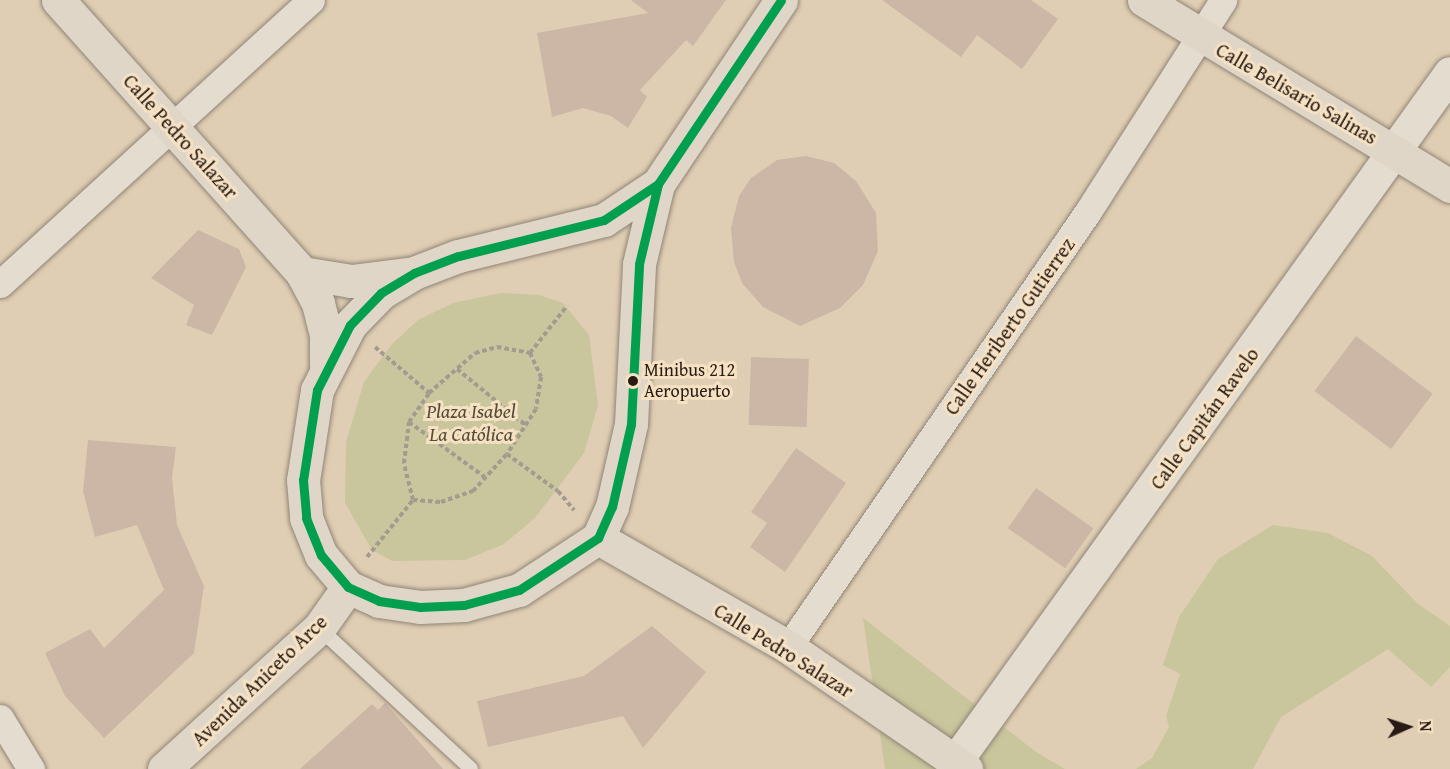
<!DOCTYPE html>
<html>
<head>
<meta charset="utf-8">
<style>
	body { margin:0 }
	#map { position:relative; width:1450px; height:769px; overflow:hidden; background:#e0ceb4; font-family:"Gentium Book Plus",serif }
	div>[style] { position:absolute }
	.green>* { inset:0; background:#c9c59c }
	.building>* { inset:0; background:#ccb6a6; transform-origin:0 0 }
	.path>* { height:4px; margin-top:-2px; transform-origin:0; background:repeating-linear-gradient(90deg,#a39a90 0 4.5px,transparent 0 7.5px) }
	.roads { filter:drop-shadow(0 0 2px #908576) drop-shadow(0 0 2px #908576) }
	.lane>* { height:14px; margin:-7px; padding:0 7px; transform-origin:7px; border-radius:7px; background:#e4dccf }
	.street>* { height:27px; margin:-13.5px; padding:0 13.5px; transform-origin:13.5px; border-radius:13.5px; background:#e4dccf }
	.secondary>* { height:33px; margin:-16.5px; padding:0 16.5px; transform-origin:16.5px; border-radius:16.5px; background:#e4dccf }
	.primary>* { height:33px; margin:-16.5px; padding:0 16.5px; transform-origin:16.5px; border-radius:16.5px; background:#e0d6c7 }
	.bus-1>* { height:9px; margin:-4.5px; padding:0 4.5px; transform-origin:4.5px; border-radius:4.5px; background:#029f4e }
	.dots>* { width:16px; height:16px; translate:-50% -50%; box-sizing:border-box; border:3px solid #f6e2c3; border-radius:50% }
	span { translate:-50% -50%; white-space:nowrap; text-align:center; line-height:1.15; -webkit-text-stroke:6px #f6e2c3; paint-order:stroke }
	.bus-label { font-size:18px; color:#281b16 }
	.left { translate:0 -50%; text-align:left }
	.street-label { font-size:20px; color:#281b16 }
	.park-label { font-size:20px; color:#534c38; font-style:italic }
	.north { position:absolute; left:1378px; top:697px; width:60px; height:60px; -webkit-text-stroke:4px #f6e2c3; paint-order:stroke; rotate:87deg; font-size:16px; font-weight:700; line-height:24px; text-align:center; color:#281b16 }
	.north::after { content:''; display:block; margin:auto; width:21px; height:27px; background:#281b16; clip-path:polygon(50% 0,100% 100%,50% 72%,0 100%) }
</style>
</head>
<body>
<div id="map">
	<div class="green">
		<i style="clip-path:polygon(501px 293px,539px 295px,563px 303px,589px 335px,598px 405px,584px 453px,535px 518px,504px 544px,465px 560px,392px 561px,372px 550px,345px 503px,346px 442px,364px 382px,392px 344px,418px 320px,453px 303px)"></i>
		<i style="clip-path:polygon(1273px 525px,1328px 533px,1372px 556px,1417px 603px,1450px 626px,1450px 667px,1431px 687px,1388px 649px,1281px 717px,1253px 769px,1136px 769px,1152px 758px,1169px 727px,1166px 716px,1180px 674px,1163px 665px,1179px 617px,1218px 559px)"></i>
		<i style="clip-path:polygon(863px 618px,1036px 752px,1065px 769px,885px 769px)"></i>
	</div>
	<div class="building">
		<i style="clip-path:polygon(631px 0,726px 0,693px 46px,686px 40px,640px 90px,647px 97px,628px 128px,611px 116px,583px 108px,552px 117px,537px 33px,648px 13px)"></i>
		<i style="clip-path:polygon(882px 0,1031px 0,1058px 19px,1022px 69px,977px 35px,961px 57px)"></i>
		<i style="clip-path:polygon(806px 156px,834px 163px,856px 181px,876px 213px,878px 251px,863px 285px,840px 308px,800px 326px,763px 307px,742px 283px,734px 262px,731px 228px,739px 196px,751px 178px,777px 160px)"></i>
		<i style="clip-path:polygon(198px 230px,239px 249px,246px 267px,212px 335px,186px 325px,194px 305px,151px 278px)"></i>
		<i style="left:1356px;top:336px;width:96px;height:69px;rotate:37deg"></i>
		<i style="left:751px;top:357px;width:58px;height:68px;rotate:2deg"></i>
		<i style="clip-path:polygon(88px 440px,176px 447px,172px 478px,177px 525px,204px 586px,194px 653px,104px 738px,65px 696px,45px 653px,90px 629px,104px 648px,164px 590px,137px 525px,95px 537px,83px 491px)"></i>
		<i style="clip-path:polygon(796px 448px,846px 483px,785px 572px,750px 547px,767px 523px,751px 512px)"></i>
		<i style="left:1036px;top:488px;width:70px;height:49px;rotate:35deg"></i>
		<i style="clip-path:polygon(652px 626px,706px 672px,643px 748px,623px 716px,488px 747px,477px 701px,584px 676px)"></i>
		<i style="clip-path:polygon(385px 703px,443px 769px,300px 769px,372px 704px,378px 710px)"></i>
	</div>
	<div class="path">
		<i style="left:375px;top:347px;width:71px;rotate:40.4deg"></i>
		<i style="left:530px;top:353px;width:60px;rotate:-51.8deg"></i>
		<i style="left:457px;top:369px;width:90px;rotate:39.2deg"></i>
		<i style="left:409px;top:422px;width:95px;rotate:36deg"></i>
		<i style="left:413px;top:500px;width:38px;rotate:-104deg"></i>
		<i style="left:404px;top:463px;width:41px;rotate:-83deg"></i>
		<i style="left:409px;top:422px;width:35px;rotate:-55deg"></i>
		<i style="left:429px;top:393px;width:61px;rotate:-41deg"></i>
		<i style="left:475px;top:353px;width:23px;rotate:-15deg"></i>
		<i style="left:497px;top:347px;width:34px;rotate:10deg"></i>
		<i style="left:530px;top:353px;width:26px;rotate:65deg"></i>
		<i style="left:541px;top:377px;width:32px;rotate:99deg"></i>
		<i style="left:536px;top:409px;width:54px;rotate:122.8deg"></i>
		<i style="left:367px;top:557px;width:73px;rotate:-51.1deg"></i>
		<i style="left:413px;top:500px;width:28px;rotate:4deg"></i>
		<i style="left:441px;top:502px;width:34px;rotate:-19deg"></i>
		<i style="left:473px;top:491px;width:50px;rotate:-47.4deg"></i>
		<i style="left:507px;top:454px;width:63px;rotate:36deg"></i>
		<i style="left:558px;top:491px;width:25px;rotate:50deg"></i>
	</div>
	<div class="roads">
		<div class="lane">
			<i style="left:319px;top:628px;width:207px;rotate:42.8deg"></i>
		</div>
		<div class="street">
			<i style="left:0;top:284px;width:421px;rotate:-42.4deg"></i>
			<i style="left:788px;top:647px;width:527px;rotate:-55.44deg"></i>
			<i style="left:1087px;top:213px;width:253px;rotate:-57.4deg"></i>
			<i style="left:0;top:718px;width:60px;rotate:58.7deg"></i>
		</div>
		<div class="secondary">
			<i style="left:955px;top:762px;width:848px;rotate:-54.31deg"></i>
		</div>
		<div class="primary">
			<i style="left:58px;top:0;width:366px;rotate:48.2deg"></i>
			<i style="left:302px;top:273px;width:34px;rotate:62deg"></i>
			<i style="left:318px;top:303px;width:32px;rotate:76deg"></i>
			<i style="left:326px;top:334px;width:31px;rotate:90deg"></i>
			<i style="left:1144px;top:0;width:358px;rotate:31.3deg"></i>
			<i style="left:658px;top:184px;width:65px;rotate:146.3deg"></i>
			<i style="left:604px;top:220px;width:150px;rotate:166.1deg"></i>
			<i style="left:458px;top:256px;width:47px;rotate:158.9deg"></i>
			<i style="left:414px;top:273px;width:39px;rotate:149deg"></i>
			<i style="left:381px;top:293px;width:45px;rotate:134.1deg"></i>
			<i style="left:350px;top:325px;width:73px;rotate:116.9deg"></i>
			<i style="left:317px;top:390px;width:91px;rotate:98.8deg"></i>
			<i style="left:303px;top:480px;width:38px;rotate:85deg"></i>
			<i style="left:306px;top:518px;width:40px;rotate:68deg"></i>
			<i style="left:321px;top:555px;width:42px;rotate:49.8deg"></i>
			<i style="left:348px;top:587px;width:34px;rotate:24deg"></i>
			<i style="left:379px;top:601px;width:41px;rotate:8.3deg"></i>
			<i style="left:420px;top:607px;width:44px;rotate:-2.6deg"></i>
			<i style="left:464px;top:605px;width:57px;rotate:-15.3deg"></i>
			<i style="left:519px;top:590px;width:95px;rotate:-33.4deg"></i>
			<i style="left:598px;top:538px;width:34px;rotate:-66deg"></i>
			<i style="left:612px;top:507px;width:85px;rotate:-77.1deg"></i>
			<i style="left:631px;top:424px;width:160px;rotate:-87.1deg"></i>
			<i style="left:639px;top:264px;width:82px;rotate:-76.6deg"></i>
			<i style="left:658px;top:184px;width:221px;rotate:-56.2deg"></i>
			<i style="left:302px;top:273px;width:50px;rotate:9.3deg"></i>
			<i style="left:351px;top:281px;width:56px;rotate:-7.1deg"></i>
			<i style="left:598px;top:538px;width:219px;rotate:29.8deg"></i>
			<i style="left:788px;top:647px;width:216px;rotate:34.4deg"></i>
			<i style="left:164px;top:769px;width:210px;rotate:-42.3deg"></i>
			<i style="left:319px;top:628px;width:50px;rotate:-54.7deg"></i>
		</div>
	</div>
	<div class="bus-1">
		<i style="left:658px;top:184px;width:65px;rotate:146.3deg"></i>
		<i style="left:604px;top:220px;width:150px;rotate:166.1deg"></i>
		<i style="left:458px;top:256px;width:47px;rotate:158.9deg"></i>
		<i style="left:414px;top:273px;width:39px;rotate:149deg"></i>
		<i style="left:381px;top:293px;width:45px;rotate:134.1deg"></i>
		<i style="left:350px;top:325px;width:73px;rotate:116.9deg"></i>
		<i style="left:317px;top:390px;width:91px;rotate:98.8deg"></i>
		<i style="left:303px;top:480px;width:38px;rotate:85deg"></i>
		<i style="left:306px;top:518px;width:40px;rotate:68deg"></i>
		<i style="left:321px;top:555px;width:42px;rotate:49.8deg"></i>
		<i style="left:348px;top:587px;width:34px;rotate:24deg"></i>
		<i style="left:379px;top:601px;width:41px;rotate:8.3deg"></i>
		<i style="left:420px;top:607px;width:44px;rotate:-2.6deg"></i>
		<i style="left:464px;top:605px;width:57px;rotate:-15.3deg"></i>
		<i style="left:519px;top:590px;width:95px;rotate:-33.4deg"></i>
		<i style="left:598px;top:538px;width:34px;rotate:-66deg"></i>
		<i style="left:612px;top:507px;width:85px;rotate:-77.1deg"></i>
		<i style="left:631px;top:424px;width:160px;rotate:-87.1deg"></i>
		<i style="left:639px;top:264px;width:82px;rotate:-76.6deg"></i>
		<i style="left:658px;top:184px;width:221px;rotate:-56.2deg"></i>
	</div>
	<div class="dots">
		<i style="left:633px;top:381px;background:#281b16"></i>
	</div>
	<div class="bus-label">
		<span class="left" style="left:644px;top:381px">Minibus 212<br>Aeropuerto</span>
	</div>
	<div class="street-label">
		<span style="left:1297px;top:93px;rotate:30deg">Calle Belisario Salinas</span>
		<span style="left:181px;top:136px;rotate:48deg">Calle Pedro Salazar</span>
		<span style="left:1009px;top:326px;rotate:-55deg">Calle Heriberto Gutierrez</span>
		<span style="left:1204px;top:418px;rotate:-54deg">Calle Capitán Ravelo</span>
		<span style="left:784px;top:650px;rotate:32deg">Calle Pedro Salazar</span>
		<span style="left:259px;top:680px;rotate:-44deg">Avenida Aniceto Arce</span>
	</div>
	<div class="park-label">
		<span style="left:471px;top:422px">Plaza Isabel<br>La Católica</span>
	</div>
	<div class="north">N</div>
</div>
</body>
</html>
